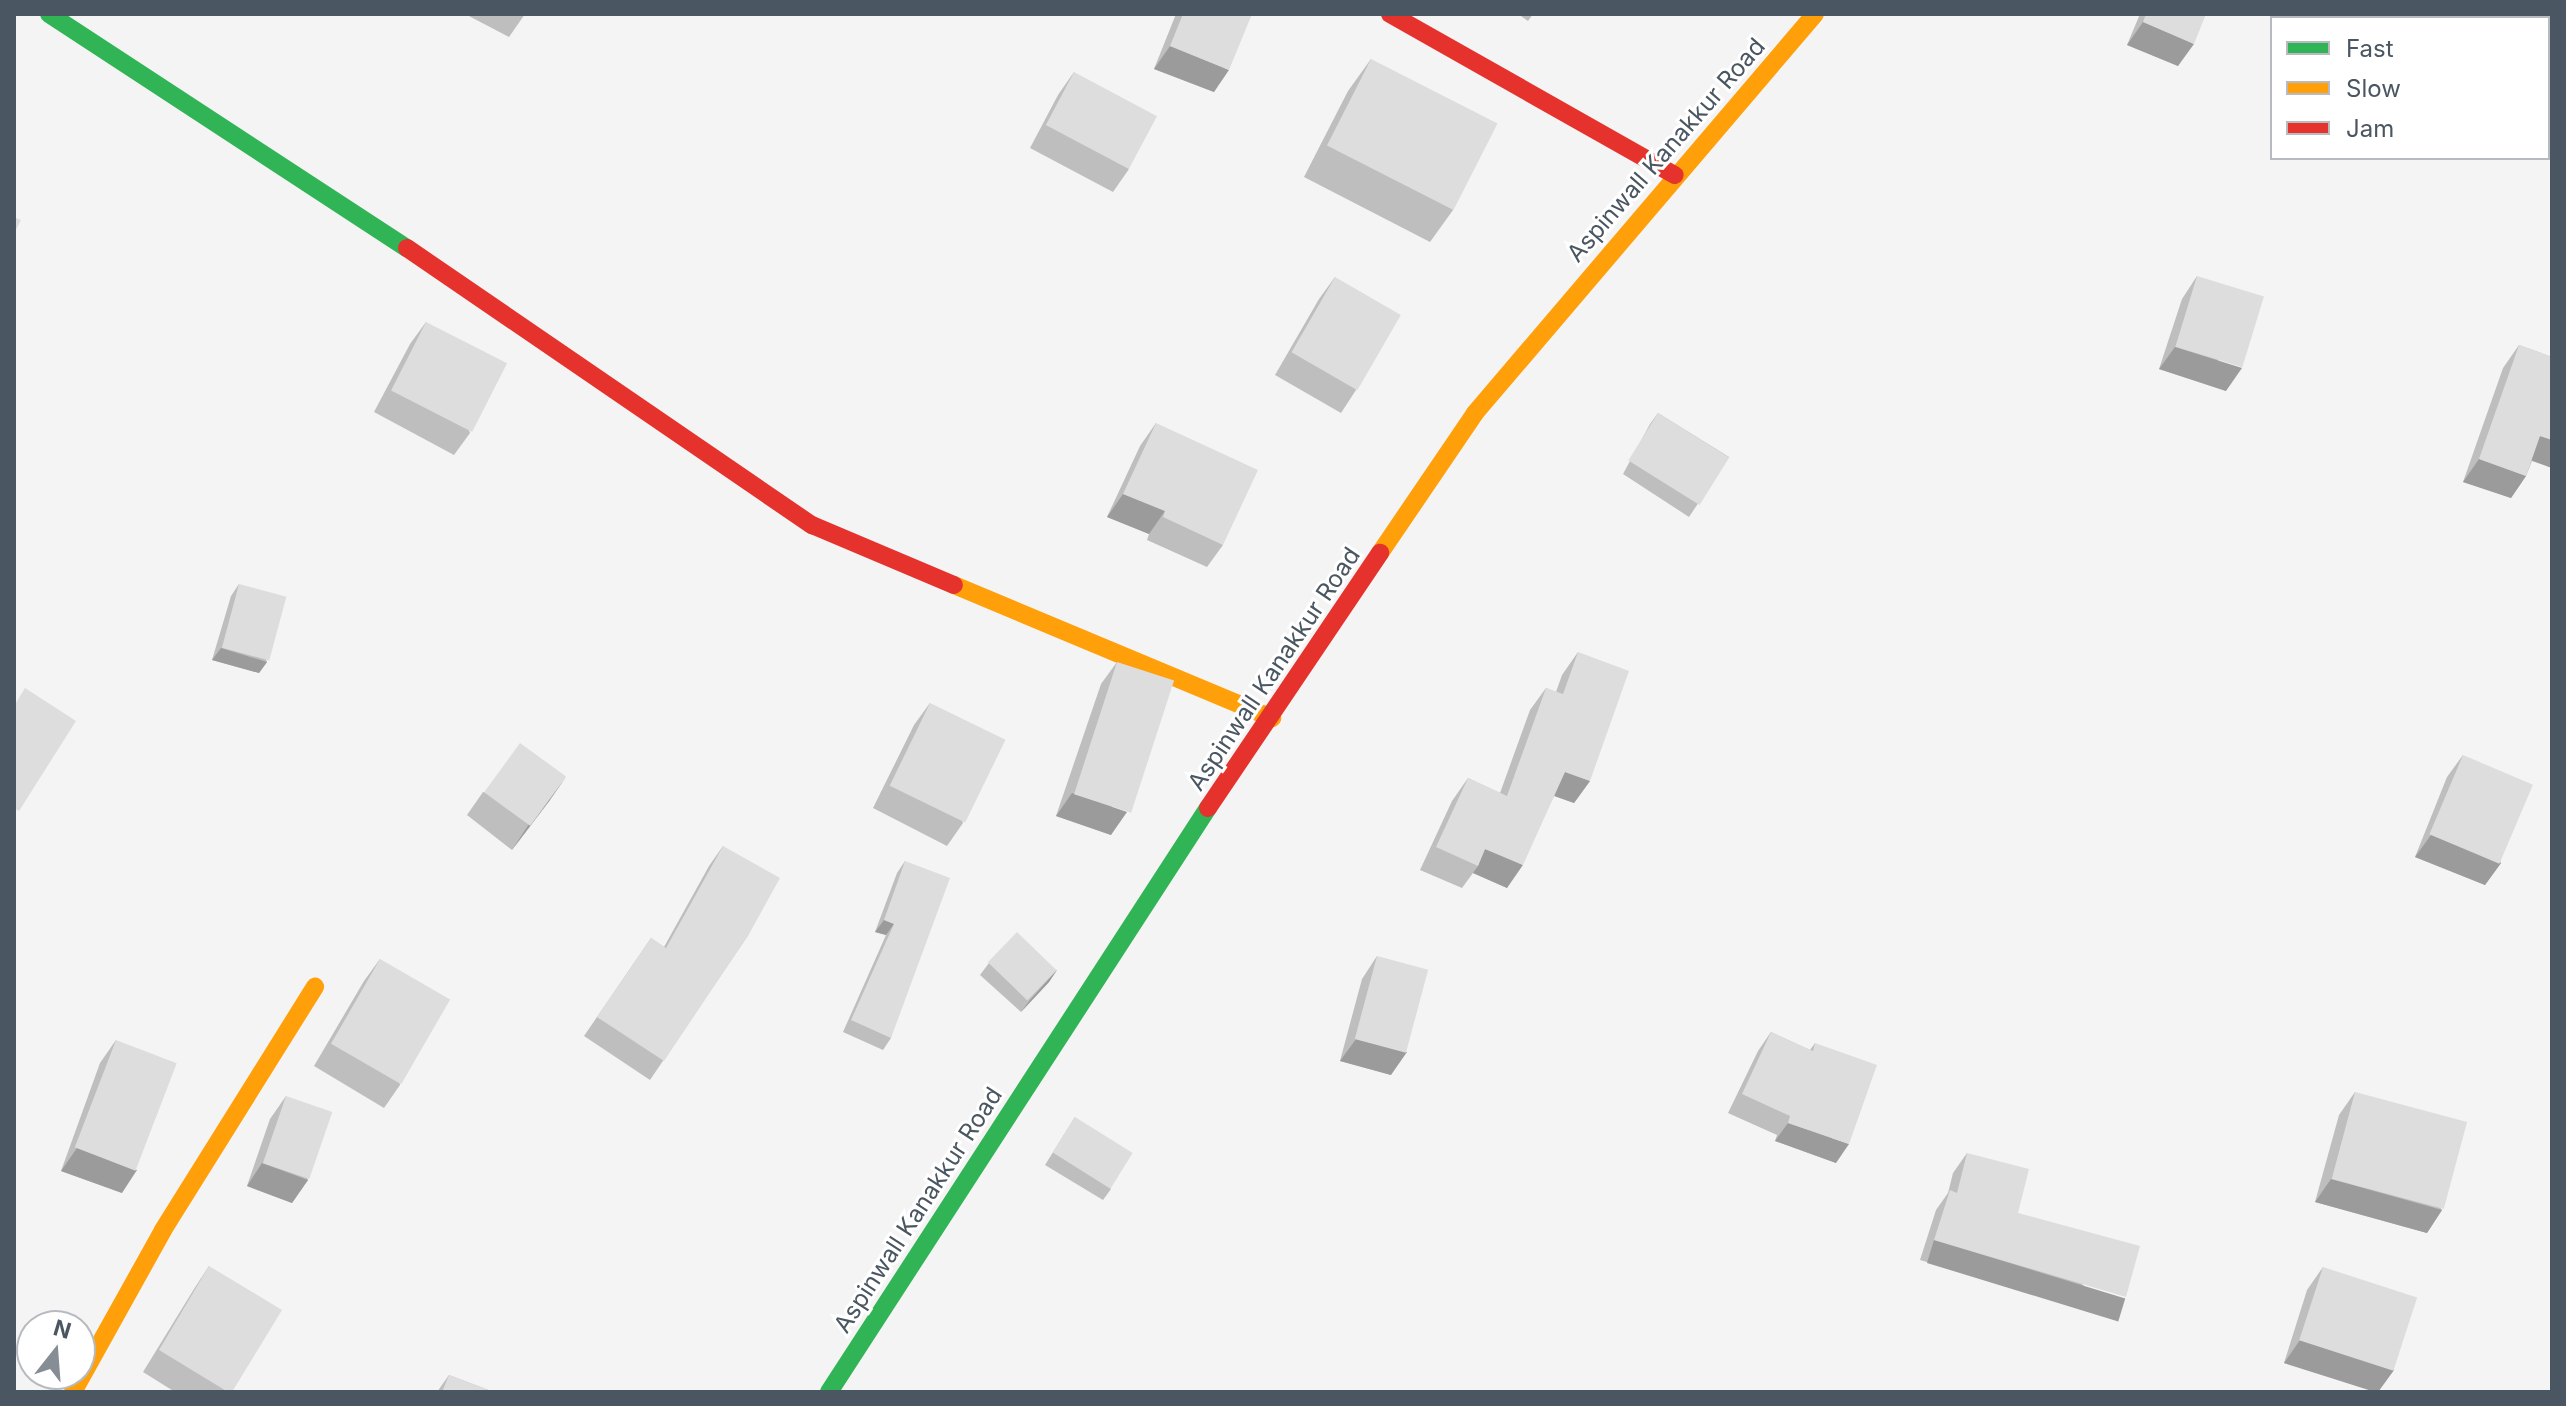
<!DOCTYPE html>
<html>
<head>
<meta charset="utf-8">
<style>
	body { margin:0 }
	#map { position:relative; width:2566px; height:1406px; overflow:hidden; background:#f4f4f4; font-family:Inter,sans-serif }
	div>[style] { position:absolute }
	.fast>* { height:18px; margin:-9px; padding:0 9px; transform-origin:9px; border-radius:9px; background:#30b455 }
	.slow>* { height:18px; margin:-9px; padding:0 9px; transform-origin:9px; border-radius:9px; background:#ff9f0a }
	.jam>* { height:18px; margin:-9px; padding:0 9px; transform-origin:9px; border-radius:9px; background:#e5322d }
	.wall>* { inset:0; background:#bebebf }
	.shaded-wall>* { inset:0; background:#9b9b9b; transform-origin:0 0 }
	.building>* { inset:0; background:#ddddde; transform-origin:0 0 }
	span { translate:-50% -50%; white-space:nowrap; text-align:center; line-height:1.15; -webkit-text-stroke:6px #fff; paint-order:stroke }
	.street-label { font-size:24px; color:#4a5661 }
	.frame { position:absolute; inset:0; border:16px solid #4a5661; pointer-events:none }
	.legend { position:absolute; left:2270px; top:16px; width:280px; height:144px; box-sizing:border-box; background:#fff; border:2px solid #b7bbc0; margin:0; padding:10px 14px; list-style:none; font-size:24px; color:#4a5661 }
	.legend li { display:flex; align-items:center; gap:16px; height:40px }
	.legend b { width:40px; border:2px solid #b7bbc0 }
	.north { position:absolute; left:16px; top:1310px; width:80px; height:80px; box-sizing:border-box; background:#fff; border:2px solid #b7bbc0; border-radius:50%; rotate:17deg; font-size:22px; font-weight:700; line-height:32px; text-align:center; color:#4a5661 }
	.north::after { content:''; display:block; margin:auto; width:28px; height:36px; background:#868d94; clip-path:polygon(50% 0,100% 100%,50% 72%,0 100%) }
</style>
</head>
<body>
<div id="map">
	<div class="fast">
		<i style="left:49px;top:14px;width:428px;rotate:33.2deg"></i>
		<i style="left:829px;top:1392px;width:696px;rotate:-57.02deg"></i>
	</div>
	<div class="slow">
		<i style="left:1380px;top:553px;width:169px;rotate:-55.8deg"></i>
		<i style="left:1475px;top:413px;width:524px;rotate:-49.56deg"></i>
		<i style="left:954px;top:585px;width:345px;rotate:22.7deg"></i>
		<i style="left:73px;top:1392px;width:185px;rotate:-60.9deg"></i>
		<i style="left:163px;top:1230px;width:287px;rotate:-58deg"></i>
	</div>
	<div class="jam">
		<i style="left:1390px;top:14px;width:327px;rotate:29.5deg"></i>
		<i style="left:407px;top:248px;width:491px;rotate:34.4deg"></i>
		<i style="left:812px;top:525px;width:154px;rotate:22.9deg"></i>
		<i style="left:1208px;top:808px;width:308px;rotate:-56deg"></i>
	</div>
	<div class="wall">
		<i style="clip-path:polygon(465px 14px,525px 14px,509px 37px)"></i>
		<i style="clip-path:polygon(1176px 14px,1252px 14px,1214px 92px,1154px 69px)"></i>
		<i style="clip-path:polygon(1518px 14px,1533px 14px,1528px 21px)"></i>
		<i style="clip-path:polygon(2140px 14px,2206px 14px,2178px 66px,2127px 45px)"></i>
		<i style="clip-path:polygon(1371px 59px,1453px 210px,1430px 242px,1304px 177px,1348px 91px)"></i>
		<i style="clip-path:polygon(1074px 72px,1129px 169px,1113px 192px,1030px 148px,1058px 95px)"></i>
		<i style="clip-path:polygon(2197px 276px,2226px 391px,2159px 369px,2182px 299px)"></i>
		<i style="clip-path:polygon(1335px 277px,1356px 390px,1341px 413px,1275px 375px,1319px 299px)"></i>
		<i style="clip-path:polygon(426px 322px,470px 433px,454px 455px,374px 412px,410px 344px)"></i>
		<i style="clip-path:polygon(2519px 345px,2552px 357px,2552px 468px,2532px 461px,2526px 476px,2511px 498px,2463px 482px,2503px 368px)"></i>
		<i style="clip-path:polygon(1658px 413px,1729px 457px,1689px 517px,1623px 474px,1650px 424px)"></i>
		<i style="clip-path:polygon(1156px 423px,1223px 545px,1207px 567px,1147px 540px,1149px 534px,1107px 517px,1140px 446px)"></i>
		<i style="clip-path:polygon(239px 584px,267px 662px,259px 673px,212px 660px,231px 596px)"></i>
		<i style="clip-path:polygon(1578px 652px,1590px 781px,1574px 803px,1554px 796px,1507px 888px,1473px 873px,1462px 888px,1420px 870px,1452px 801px,1468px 778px,1500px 793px,1530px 710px,1546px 688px,1556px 692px,1562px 675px)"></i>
		<i style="clip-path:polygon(1117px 662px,1111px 835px,1056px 816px,1101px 684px)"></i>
		<i style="clip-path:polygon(930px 703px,963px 823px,947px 846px,873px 808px,914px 725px)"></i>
		<i style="clip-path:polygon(2463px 755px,2501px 863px,2485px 885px,2415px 857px,2447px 777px)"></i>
		<i style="clip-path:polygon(483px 792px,550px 800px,512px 850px,467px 815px)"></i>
		<i style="clip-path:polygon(723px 846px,749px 934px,650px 1080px,584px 1036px,651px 938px,664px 947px,709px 866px)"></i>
		<i style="clip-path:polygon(905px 861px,891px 1038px,883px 1050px,843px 1032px,886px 935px,875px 932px,897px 873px)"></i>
		<i style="clip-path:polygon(1377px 956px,1391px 1075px,1340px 1061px,1362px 979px)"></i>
		<i style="clip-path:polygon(380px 959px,400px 1085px,384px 1108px,314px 1066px,364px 981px)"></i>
		<i style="clip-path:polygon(989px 963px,1057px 970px,1049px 982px,1021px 1012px,980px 975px)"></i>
		<i style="clip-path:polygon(1771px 1032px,1810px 1050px,1815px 1043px,1836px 1163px,1775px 1141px,1777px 1135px,1728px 1113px,1758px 1051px)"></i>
		<i style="clip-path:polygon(116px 1040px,122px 1193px,61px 1171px,100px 1063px)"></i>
		<i style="clip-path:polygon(2355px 1092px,2442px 1210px,2427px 1233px,2315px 1202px,2339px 1115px)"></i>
		<i style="clip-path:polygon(286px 1096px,308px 1180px,292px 1203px,247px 1186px,270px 1119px)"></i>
		<i style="clip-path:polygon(1075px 1117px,1111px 1189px,1103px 1200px,1045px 1165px)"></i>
		<i style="clip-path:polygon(1967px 1153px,2018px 1213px,2112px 1317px,1920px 1260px,1936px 1210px,1948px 1193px,1953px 1173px)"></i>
		<i style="clip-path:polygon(209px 1266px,232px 1392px,175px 1392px,143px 1372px,194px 1289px)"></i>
		<i style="clip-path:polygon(2323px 1267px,2394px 1370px,2378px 1392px,2284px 1363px,2307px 1290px)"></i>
		<i style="clip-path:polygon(449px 1375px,494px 1392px,437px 1392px)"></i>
	</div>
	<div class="shaded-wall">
		<i style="clip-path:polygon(2296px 14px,2332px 14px,2329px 18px,2311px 18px)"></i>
		<i style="clip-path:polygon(2143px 22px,2194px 44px,2178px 66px,2127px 45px)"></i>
		<i style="clip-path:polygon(1170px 46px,1229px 70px,1214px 92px,1154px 69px)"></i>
		<i style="clip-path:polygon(2175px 347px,2242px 368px,2226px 391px,2159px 369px)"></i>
		<i style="clip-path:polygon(2540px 436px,2552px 440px,2552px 468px,2525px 458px)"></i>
		<i style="clip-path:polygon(2479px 459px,2526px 476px,2511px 498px,2463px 482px)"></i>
		<i style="clip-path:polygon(1123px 494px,1165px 511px,1149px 534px,1107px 517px)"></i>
		<i style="clip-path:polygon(221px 648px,267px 662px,259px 673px,212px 660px)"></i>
		<i style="clip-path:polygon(1565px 772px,1590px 781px,1574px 803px,1549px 794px)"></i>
		<i style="clip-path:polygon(566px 777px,550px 800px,512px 850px,527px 827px)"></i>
		<i style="clip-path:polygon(1072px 793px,1127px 812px,1111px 835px,1056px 816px)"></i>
		<i style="clip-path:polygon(2431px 835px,2501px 863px,2485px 885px,2415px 857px)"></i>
		<i style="clip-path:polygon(1485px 849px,1523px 865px,1507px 888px,1473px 873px,1478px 866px)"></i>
		<i style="clip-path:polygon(884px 920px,894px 924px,886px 935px,875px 932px)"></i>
		<i style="clip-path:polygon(1057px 970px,1049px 982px,1021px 1012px,1030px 1000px)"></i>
		<i style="clip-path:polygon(1356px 1039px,1407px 1052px,1391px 1075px,1340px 1061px)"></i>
		<i style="clip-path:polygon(1788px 1123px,1849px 1144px,1836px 1163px,1775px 1141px)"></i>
		<i style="clip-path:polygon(77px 1148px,137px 1170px,122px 1193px,61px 1171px)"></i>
		<i style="clip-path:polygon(262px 1163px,308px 1180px,292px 1203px,247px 1186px)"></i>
		<i style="clip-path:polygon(2331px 1179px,2442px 1210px,2427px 1233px,2315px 1202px)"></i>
		<i style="left:1934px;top:1240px;width:200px;height:24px;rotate:17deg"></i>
		<i style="clip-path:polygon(2300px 1340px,2394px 1370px,2378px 1392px,2375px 1392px,2284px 1363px)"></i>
	</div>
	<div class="building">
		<i style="clip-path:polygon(1183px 14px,1252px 14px,1229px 70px,1170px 46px)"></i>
		<i style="clip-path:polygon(2146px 14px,2206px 14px,2194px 44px,2143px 22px)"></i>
		<i style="left:1371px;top:59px;width:142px;height:97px;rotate:27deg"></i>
		<i style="left:1074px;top:72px;width:94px;height:60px;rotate:28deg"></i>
		<i style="clip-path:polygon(14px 217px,21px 220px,14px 234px)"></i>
		<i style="left:2197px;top:276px;width:70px;height:74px;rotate:17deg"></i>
		<i style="left:1335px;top:277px;width:76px;height:87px;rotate:30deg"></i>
		<i style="left:426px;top:322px;width:91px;height:77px;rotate:27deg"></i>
		<i style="clip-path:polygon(2519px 345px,2552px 357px,2552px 440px,2540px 436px,2526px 476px,2479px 459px)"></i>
		<i style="left:1658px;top:413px;width:84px;height:56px;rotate:32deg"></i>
		<i style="clip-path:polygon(1156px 423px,1258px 470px,1223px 545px,1163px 517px,1165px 511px,1123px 494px)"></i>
		<i style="left:239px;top:584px;width:49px;height:66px;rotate:15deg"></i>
		<i style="clip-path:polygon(1578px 652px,1629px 671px,1590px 781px,1565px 772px,1523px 865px,1485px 849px,1478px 866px,1436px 847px,1468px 778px,1507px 796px,1546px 688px,1563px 694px)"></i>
		<i style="left:1117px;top:662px;width:60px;height:139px;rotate:18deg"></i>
		<i style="clip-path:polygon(25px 688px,76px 721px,19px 811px,14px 808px,14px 706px)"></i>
		<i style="left:930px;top:703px;width:84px;height:92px;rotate:26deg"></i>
		<i style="left:520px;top:743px;width:57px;height:61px;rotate:36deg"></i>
		<i style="left:2463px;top:755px;width:76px;height:86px;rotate:23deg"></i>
		<i style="clip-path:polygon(723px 846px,780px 878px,749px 934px,664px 1061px,597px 1017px,651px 938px,666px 948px)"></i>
		<i style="clip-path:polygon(905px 861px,950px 878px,891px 1038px,851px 1020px,894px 924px,884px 920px)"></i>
		<i style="left:1017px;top:932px;width:55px;height:42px;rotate:44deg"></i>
		<i style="left:1377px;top:956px;width:53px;height:86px;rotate:15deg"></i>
		<i style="left:380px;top:959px;width:81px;height:98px;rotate:30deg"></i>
		<i style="clip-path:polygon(1771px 1032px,1813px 1051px,1815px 1043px,1877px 1065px,1849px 1144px,1788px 1123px,1790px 1116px,1742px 1094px)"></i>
		<i style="left:116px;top:1040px;width:65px;height:115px;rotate:21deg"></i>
		<i style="left:2355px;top:1092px;width:116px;height:90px;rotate:15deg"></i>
		<i style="left:286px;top:1096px;width:49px;height:71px;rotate:19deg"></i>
		<i style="left:1075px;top:1117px;width:68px;height:42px;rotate:32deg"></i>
		<i style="clip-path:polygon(1967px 1153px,2029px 1169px,2018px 1213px,2140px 1246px,2126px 1297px,1934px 1240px,1950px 1190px,1957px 1193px)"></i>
		<i style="clip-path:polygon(209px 1266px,282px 1310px,232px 1392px,228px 1392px,159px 1350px)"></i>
		<i style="left:2323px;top:1267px;width:99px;height:77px;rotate:18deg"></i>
		<i style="clip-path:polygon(449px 1375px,494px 1392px,442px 1392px)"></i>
	</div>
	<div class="street-label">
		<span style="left:1666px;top:150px;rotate:-49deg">Aspinwall Kanakkur Road</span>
		<span style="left:1274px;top:669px;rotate:-56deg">Aspinwall Kanakkur Road</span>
		<span style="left:918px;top:1210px;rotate:-57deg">Aspinwall Kanakkur Road</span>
	</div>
	<div class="frame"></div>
	<ul class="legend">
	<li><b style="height:10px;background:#30b455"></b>Fast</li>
	<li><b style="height:10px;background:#ff9f0a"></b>Slow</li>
	<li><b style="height:10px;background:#e5322d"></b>Jam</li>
	</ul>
	<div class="north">N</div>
</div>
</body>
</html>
